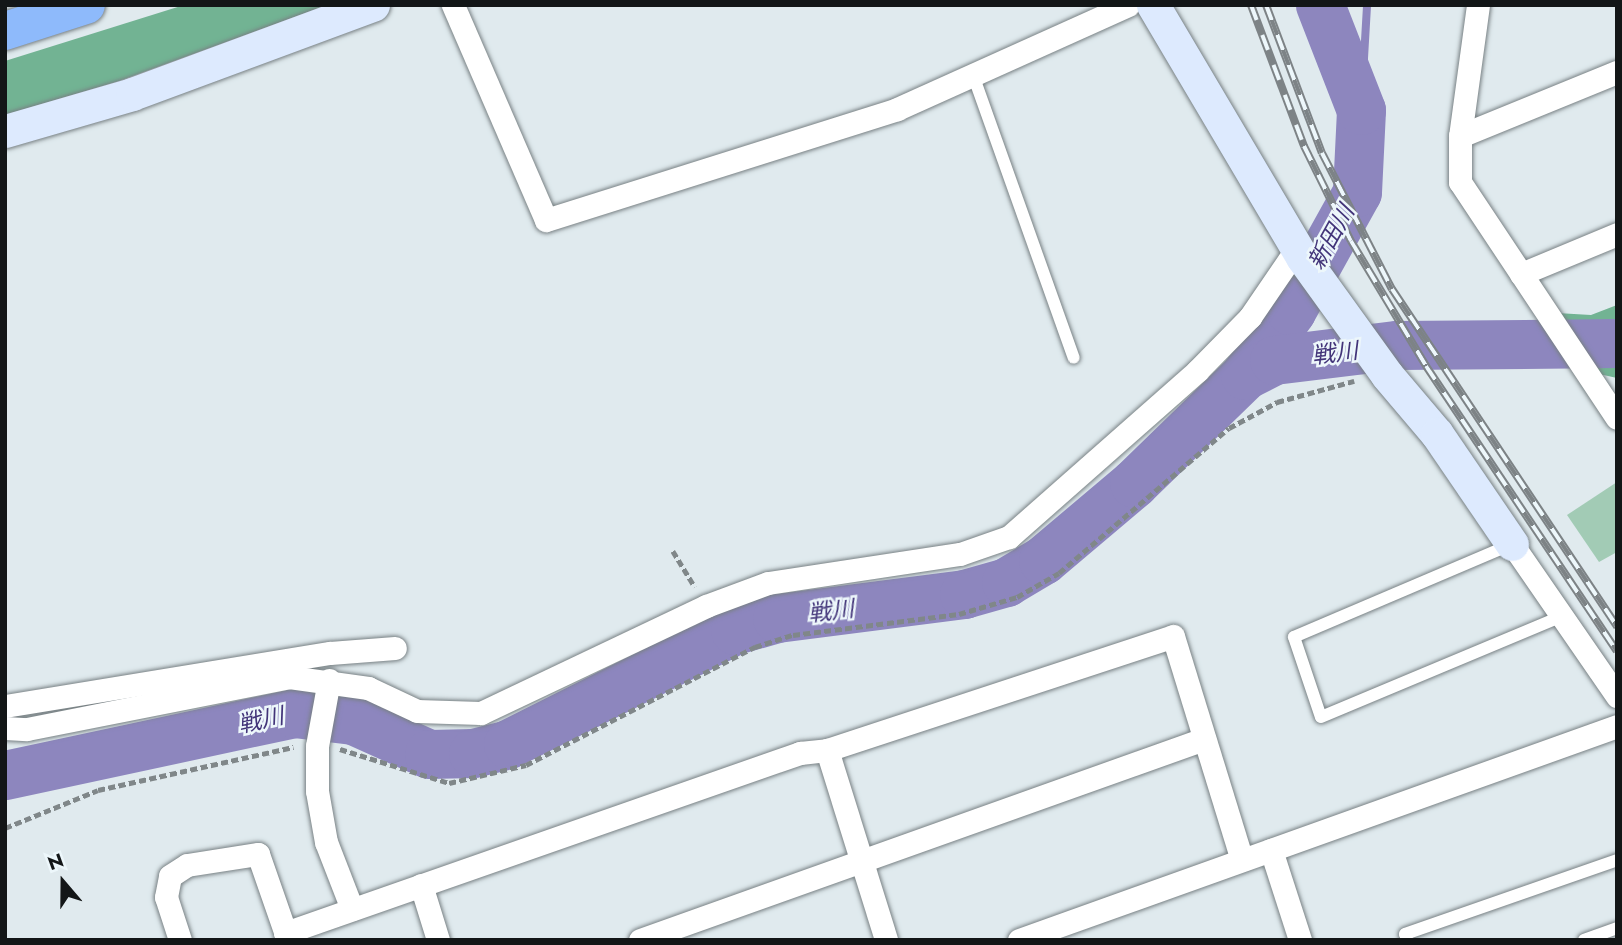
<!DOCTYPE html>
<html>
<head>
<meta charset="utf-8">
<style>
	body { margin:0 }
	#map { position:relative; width:1622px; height:945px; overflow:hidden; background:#e0eaee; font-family:Jost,"Noto Sans JP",sans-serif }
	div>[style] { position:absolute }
	.green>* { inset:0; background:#a2cbb5 }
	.forest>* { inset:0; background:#72b393 }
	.stream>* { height:8px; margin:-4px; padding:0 4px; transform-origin:4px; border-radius:4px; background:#8d86be }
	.river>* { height:49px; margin:-24.5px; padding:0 24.5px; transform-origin:24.5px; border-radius:24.5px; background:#8d86be }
	.path>* { height:4.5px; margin-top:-2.25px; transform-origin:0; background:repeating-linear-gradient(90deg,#808789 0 7px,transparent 0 10.5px) }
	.roads { filter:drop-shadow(0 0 2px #788184) drop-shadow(0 0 2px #788184) }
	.lane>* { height:12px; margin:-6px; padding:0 6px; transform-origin:6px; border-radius:6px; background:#fff }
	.street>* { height:23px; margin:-11.5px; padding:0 11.5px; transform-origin:11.5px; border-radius:11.5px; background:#fff }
	.secondary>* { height:33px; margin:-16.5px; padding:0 16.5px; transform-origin:16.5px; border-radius:16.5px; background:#ddeafe }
	.highway>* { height:38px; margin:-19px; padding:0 19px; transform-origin:19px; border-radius:19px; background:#8ebafb }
	.rail>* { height:8px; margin-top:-4px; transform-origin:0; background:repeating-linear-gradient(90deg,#edf7fb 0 16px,#7d8386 0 32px); box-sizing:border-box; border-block:2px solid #7d8386 }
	span { translate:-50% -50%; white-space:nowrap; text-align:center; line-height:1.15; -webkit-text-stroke:5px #edf7fb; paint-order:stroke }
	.water-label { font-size:23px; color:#423479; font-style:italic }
	.frame { position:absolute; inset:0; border:7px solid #131617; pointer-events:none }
	.north { position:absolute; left:28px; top:847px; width:70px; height:70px; -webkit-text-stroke:5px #edf7fb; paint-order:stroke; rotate:340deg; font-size:19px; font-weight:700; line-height:28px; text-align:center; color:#131617 }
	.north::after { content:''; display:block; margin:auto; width:24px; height:32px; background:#131617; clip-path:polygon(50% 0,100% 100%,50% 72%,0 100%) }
</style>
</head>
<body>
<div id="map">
	<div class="green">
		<i style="clip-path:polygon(1617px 482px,1617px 552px,1599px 562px,1567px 515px)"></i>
	</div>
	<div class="forest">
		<i style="clip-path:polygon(184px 5px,327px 5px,119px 81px,5px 115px,5px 61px)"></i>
		<i style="clip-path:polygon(1617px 305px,1617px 378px,1590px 372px,1557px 313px,1591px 315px)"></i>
	</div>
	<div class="stream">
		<i style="left:1361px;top:110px;width:105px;rotate:-86.7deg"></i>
	</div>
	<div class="river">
		<i style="left:1245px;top:375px;width:79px;rotate:-54.3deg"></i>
		<i style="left:1291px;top:311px;width:136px;rotate:-61deg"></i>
		<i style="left:1357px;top:192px;width:82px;rotate:-87.2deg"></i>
		<i style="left:1361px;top:110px;width:113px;rotate:-111.3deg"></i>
		<i style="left:5px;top:775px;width:296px;rotate:-12.1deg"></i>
		<i style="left:294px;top:713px;width:59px;rotate:6.8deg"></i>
		<i style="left:353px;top:720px;width:83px;rotate:24.1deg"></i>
		<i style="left:429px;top:754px;width:44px;rotate:-1.3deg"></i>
		<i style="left:473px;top:753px;width:36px;rotate:-14deg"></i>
		<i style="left:508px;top:744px;width:254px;rotate:-26.7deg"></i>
		<i style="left:735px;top:630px;width:44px;rotate:-15.9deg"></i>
		<i style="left:777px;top:618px;width:189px;rotate:-7.3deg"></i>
		<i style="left:964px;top:594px;width:44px;rotate:-15.9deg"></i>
		<i style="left:1006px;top:582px;width:43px;rotate:-30.7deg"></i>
		<i style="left:1043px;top:560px;width:119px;rotate:-40.2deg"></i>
		<i style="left:1134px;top:483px;width:155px;rotate:-44.2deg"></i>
		<i style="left:1245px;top:375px;width:33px;rotate:-27deg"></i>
		<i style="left:1274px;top:360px;width:124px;rotate:-7deg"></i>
		<i style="left:1397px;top:345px;width:220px;rotate:-0.5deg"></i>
	</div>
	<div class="path">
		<i style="left:673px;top:551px;width:42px;rotate:58.6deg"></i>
		<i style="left:340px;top:749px;width:114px;rotate:17.3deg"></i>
		<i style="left:449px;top:783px;width:79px;rotate:-13.2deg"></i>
		<i style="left:526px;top:765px;width:258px;rotate:-27.3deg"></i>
		<i style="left:755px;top:647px;width:40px;rotate:-18deg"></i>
		<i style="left:793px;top:635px;width:167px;rotate:-7.2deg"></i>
		<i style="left:959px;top:614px;width:60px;rotate:-16.3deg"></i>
		<i style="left:1017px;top:597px;width:48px;rotate:-29.7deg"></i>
		<i style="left:1059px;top:573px;width:223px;rotate:-40.5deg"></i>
		<i style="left:1229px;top:428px;width:55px;rotate:-28.4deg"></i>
		<i style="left:1277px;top:402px;width:80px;rotate:-15.3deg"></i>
		<i style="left:5px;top:828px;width:100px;rotate:-22.2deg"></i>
		<i style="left:98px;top:790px;width:200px;rotate:-12.4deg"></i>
	</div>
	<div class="roads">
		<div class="lane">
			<i style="left:973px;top:75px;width:300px;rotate:70.4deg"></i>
			<i style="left:1512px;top:544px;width:237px;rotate:156.9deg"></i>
			<i style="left:1294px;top:637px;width:84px;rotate:71.4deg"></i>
			<i style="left:1321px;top:717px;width:261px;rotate:-22.7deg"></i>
			<i style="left:1407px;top:940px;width:6px;rotate:-108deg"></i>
			<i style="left:1405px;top:934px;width:225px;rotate:-19.2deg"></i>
			<i style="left:1584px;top:940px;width:35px;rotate:-20deg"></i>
		</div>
		<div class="street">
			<i style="left:453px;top:5px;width:234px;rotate:66.6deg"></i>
			<i style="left:546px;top:220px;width:368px;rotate:-17.5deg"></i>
			<i style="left:897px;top:109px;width:253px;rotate:-24.2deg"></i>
			<i style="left:1478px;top:5px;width:132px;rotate:97.8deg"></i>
			<i style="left:1460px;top:136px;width:46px;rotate:90deg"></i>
			<i style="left:1460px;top:182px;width:283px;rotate:56.4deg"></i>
			<i style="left:1460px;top:136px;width:170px;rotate:-22.2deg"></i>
			<i style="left:1521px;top:274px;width:104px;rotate:-22.6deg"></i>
			<i style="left:1512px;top:544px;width:185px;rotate:55.4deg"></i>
			<i style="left:329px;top:680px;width:67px;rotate:100.3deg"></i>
			<i style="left:317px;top:746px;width:45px;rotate:90deg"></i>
			<i style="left:317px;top:791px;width:52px;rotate:80deg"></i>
			<i style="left:326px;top:842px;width:72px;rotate:68.8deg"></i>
			<i style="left:5px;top:706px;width:329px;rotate:-9.3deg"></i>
			<i style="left:330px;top:653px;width:65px;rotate:-4.4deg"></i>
			<i style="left:5px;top:728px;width:22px;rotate:3deg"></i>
			<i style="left:27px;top:729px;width:267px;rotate:-11.2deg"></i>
			<i style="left:289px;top:677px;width:80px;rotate:7.9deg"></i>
			<i style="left:368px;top:688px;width:54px;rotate:25.1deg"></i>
			<i style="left:417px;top:711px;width:64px;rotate:1.8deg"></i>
			<i style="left:481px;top:713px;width:249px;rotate:-25.4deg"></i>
			<i style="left:706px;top:606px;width:66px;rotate:-20.4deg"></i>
			<i style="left:768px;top:583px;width:194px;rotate:-8.6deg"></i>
			<i style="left:960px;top:554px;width:52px;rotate:-19.1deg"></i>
			<i style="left:1009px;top:537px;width:251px;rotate:-41.4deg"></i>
			<i style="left:1197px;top:371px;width:76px;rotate:-45.5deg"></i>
			<i style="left:1250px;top:317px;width:83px;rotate:-55.7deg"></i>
			<i style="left:827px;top:750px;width:199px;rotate:72.7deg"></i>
			<i style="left:1271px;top:850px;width:95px;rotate:72.1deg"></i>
			<i style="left:421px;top:885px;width:58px;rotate:72.8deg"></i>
			<i style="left:285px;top:933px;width:546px;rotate:-19.27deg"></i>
			<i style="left:800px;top:753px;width:27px;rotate:-6deg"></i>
			<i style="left:827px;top:750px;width:364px;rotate:-18.2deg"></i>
			<i style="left:1173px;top:636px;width:234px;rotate:72.9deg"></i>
			<i style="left:180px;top:940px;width:45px;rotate:-108deg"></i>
			<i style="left:166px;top:897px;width:21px;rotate:-79deg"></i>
			<i style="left:170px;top:876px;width:20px;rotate:-33deg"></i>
			<i style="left:187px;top:865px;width:72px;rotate:-8.8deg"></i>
			<i style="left:258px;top:854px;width:91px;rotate:70.8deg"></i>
			<i style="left:640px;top:940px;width:599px;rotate:-19.62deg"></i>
			<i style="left:1019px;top:940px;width:635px;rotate:-19.69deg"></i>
		</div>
		<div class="secondary">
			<i style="left:1153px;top:5px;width:293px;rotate:59.4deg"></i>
			<i style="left:1302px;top:257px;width:145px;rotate:54.2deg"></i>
			<i style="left:1387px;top:375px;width:77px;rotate:49.7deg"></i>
			<i style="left:1437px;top:434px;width:133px;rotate:55.7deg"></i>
			<i style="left:5px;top:131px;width:132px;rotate:-16.2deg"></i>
			<i style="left:132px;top:94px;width:257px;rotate:-20.3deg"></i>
		</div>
		<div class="highway">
			<i style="left:5px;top:31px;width:85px;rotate:-17.8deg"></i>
		</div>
	</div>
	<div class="rail">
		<i style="left:1251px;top:5px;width:151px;rotate:69.4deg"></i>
		<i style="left:1304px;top:146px;width:106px;rotate:63.7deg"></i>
		<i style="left:1351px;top:241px;width:146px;rotate:59deg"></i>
		<i style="left:1426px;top:366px;width:343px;rotate:56.2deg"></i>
		<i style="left:1266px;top:5px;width:158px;rotate:69.3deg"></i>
		<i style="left:1322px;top:153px;width:153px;rotate:62.8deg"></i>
		<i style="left:1392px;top:289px;width:406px;rotate:56.3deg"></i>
	</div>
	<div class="water-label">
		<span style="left:1331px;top:237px;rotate:-61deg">新田川</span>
		<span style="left:1335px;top:353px;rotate:-7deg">戦川</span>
		<span style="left:831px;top:611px;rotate:-7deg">戦川</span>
		<span style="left:261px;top:720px;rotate:-12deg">戦川</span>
	</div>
	<div class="frame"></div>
	<div class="north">N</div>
</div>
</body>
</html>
